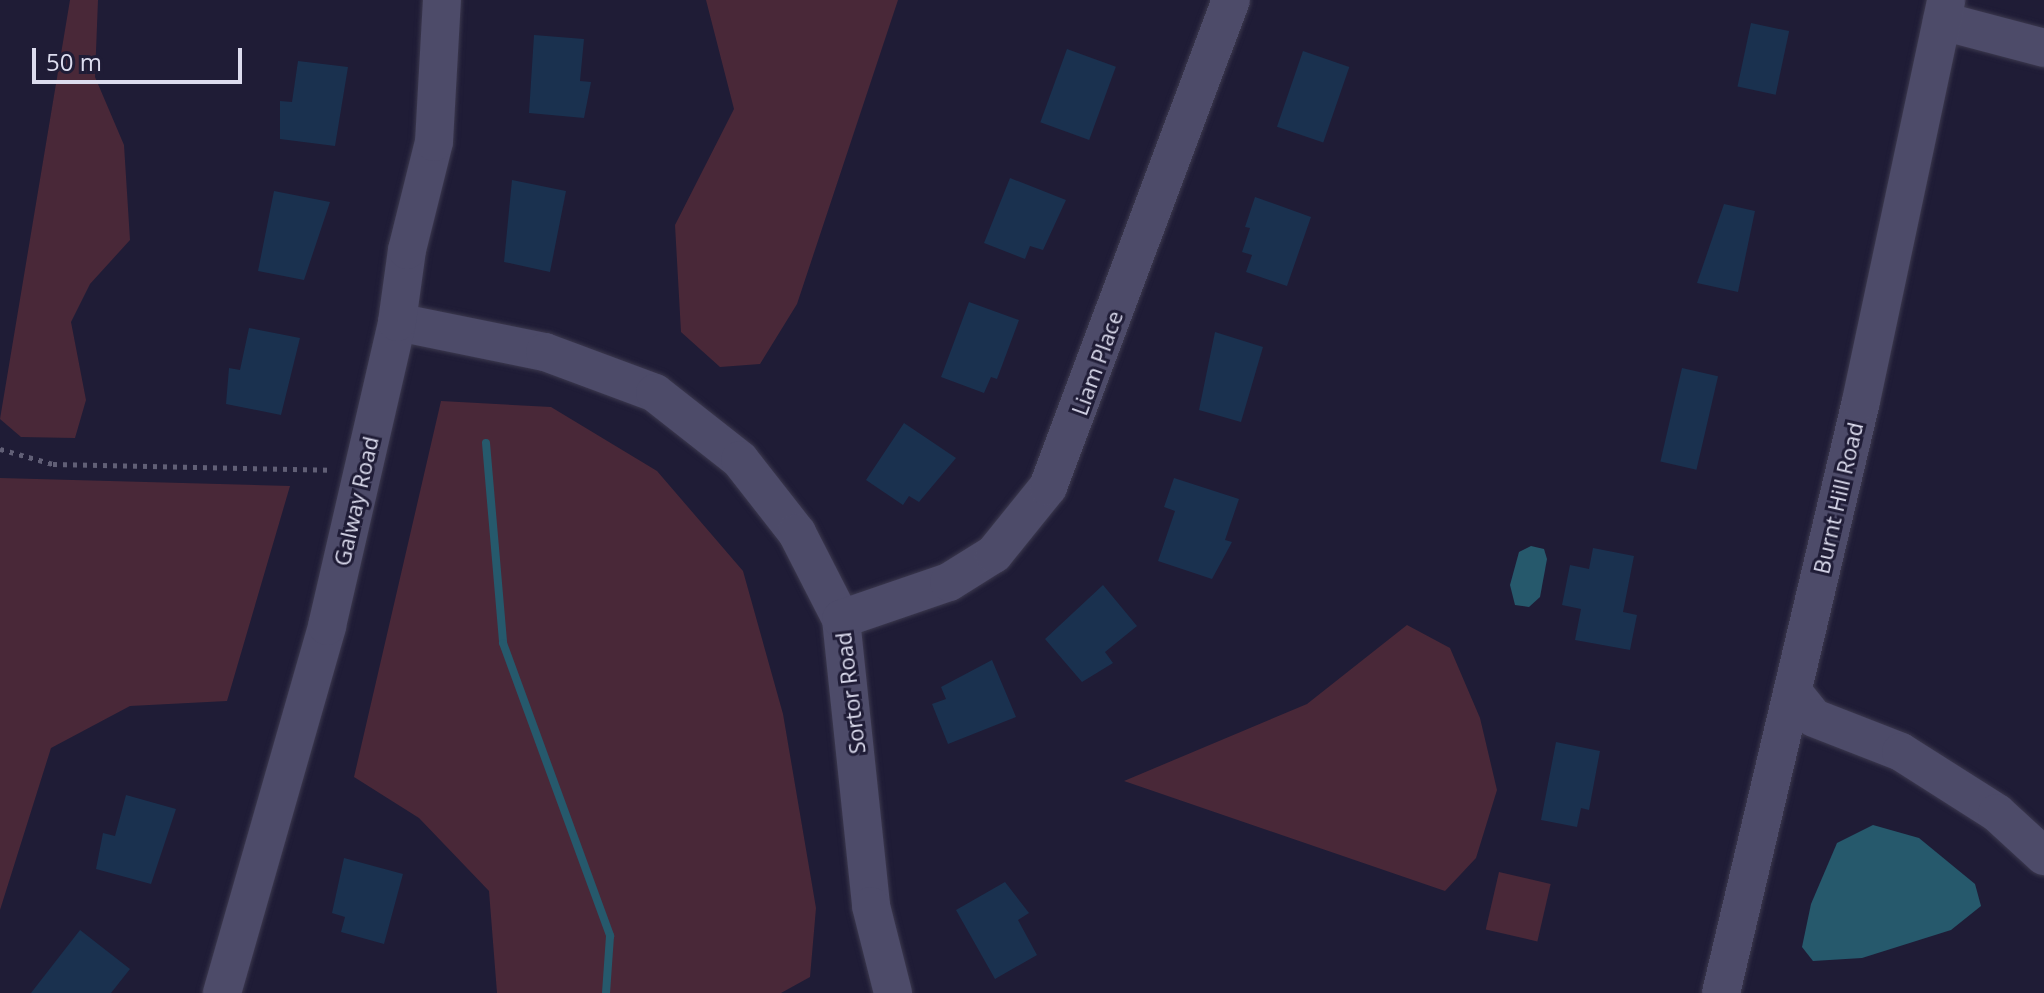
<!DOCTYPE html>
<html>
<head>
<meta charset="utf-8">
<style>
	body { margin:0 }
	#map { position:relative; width:2044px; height:993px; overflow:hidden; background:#1f1c36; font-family:"Open Sans",sans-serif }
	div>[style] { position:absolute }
	.green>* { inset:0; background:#492838; transform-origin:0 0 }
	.water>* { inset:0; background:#26596c }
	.stream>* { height:8px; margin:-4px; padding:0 4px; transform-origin:4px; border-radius:4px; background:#26596c }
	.building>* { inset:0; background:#1a314f; transform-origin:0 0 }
	.path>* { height:5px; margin-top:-2.5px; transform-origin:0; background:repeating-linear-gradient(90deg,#615f76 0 4px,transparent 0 10px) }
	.roads { filter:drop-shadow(0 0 2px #3c394e) drop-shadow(0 0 2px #3c394e) }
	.minor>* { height:38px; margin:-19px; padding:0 19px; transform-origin:19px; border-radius:19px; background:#4d4b69 }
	span { translate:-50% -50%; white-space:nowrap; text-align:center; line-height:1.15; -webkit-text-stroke:6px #1f1c36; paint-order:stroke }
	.street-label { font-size:22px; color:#dcdcee }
	.scale { position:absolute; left:32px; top:48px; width:210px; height:36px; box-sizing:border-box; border:4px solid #dcdcee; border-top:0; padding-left:10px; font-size:24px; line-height:28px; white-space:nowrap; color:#dcdcee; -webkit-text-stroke:6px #1f1c36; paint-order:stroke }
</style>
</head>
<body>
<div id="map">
	<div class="green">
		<i style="clip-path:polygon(70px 0,98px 0,95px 77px,124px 145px,130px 240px,90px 284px,71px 322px,86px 400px,75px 438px,21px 437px,0 419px)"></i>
		<i style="clip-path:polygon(706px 0,898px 0,797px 304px,760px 364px,720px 367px,681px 332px,675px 225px,734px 109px)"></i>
		<i style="clip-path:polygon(441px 401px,551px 407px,657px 471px,743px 571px,783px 714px,816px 908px,810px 977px,781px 993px,497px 993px,489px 891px,419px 818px,354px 777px)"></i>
		<i style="clip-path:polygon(0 478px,290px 486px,227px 701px,130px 706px,51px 748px,0 910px)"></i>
		<i style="clip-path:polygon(1407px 625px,1450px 648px,1480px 718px,1497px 790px,1476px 858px,1445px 891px,1124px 781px,1307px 704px)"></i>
		<i style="left:1499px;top:872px;width:53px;height:59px;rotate:13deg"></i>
	</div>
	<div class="water">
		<i style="clip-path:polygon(1531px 546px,1544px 549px,1547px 559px,1540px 597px,1529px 607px,1515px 605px,1510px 585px,1519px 552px)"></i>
		<i style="clip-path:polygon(1873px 825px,1919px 838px,1975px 884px,1981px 906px,1951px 930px,1862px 958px,1813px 961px,1802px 947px,1811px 904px,1837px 843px)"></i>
	</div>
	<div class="stream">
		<i style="left:486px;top:443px;width:201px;rotate:85.1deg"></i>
		<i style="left:503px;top:643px;width:312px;rotate:69.9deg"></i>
		<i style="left:610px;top:936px;width:57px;rotate:94deg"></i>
	</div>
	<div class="building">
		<i style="left:1751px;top:23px;width:39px;height:65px;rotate:12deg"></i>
		<i style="clip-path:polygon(534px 35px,584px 39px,580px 81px,591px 82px,584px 118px,529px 113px)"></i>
		<i style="left:1067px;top:49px;width:52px;height:78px;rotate:20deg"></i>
		<i style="left:1303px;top:51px;width:49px;height:80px;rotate:19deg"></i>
		<i style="clip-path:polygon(298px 61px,348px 67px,335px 146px,280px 139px,280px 101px,292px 102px)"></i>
		<i style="clip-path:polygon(1010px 178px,1066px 200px,1043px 250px,1030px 246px,1025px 259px,984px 243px)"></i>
		<i style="clip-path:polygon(512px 180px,566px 191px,550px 272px,504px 262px)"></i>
		<i style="clip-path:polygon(274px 191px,330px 202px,304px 280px,258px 271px)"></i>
		<i style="clip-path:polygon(1255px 197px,1311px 217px,1287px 286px,1246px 272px,1252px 255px,1242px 252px,1250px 228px,1245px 227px)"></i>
		<i style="clip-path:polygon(1724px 204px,1755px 211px,1738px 292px,1697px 283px)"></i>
		<i style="clip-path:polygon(969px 302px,1019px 320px,997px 379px,991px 377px,984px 393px,941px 377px)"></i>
		<i style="clip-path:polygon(249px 328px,300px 338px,281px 415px,226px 404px,229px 368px,240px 370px)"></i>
		<i style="clip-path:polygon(1215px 332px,1263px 347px,1241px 422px,1199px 410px)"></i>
		<i style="left:1682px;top:368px;width:37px;height:96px;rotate:13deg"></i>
		<i style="clip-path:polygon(904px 423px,956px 458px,919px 502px,909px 496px,903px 505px,866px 480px)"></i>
		<i style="clip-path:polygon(1174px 478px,1239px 499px,1225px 540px,1232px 542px,1212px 579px,1158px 561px,1175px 511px,1164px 507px)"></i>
		<i style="clip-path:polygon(1593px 548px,1634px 556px,1623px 612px,1637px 615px,1630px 650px,1575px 640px,1581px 609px,1562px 605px,1570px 565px,1589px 569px)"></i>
		<i style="clip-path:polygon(1103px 585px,1137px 626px,1105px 652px,1113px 663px,1082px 682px,1045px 639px)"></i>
		<i style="clip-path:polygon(992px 660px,1016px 717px,948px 744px,932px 704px,946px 699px,941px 687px)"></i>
		<i style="clip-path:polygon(1556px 742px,1600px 751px,1589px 810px,1581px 808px,1577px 827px,1541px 820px)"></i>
		<i style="clip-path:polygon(126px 795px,176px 809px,151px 884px,96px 869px,103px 833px,115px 836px)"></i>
		<i style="clip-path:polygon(344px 858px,403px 874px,384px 944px,341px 932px,345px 917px,332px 913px)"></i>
		<i style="clip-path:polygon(1005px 882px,1029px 913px,1018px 920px,1037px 955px,995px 979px,956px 910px)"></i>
		<i style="clip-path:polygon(80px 930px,130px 969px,111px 993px,31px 993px)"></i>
	</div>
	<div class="path">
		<i style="left:0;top:449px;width:55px;rotate:15.8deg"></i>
		<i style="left:53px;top:464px;width:277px;rotate:1.2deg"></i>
	</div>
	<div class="roads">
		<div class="minor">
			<i style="left:1942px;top:21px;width:106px;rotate:14.8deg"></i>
			<i style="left:397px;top:322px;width:151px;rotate:11.5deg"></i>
			<i style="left:545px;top:352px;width:117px;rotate:20.4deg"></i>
			<i style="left:655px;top:393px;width:108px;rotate:38.2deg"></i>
			<i style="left:740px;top:460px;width:93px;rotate:52deg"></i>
			<i style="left:797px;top:533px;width:97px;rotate:62.9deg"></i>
			<i style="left:841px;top:619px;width:289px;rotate:84deg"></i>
			<i style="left:871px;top:906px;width:90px;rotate:75.8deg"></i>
			<i style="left:841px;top:619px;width:114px;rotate:-18.9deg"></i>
			<i style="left:949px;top:582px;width:53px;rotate:-31.9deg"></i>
			<i style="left:994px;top:554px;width:86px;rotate:-51.1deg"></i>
			<i style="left:1048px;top:487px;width:520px;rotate:-69.41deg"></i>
			<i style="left:1793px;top:692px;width:33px;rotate:51deg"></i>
			<i style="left:1814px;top:718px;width:93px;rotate:21.3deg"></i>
			<i style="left:1901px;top:752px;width:114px;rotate:32.4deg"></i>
			<i style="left:1997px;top:813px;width:64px;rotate:42.5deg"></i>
			<i style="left:222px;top:993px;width:382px;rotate:-74deg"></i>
			<i style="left:327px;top:626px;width:312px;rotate:-77deg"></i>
			<i style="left:397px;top:322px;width:73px;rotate:-82.1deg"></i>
			<i style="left:407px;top:250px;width:111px;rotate:-76deg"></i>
			<i style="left:434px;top:142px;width:142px;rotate:-86.8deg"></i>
			<i style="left:1721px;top:993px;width:608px;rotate:-76.69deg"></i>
			<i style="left:1861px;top:401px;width:410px;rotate:-78deg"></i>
		</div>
	</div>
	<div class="street-label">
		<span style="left:1097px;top:363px;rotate:-70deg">Liam Place</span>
		<span style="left:1838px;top:498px;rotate:-77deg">Burnt Hill Road</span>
		<span style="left:356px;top:501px;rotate:-77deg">Galway Road</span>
		<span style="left:850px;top:693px;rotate:-97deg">Sortor Road</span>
	</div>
	<div class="scale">50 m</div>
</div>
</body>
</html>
